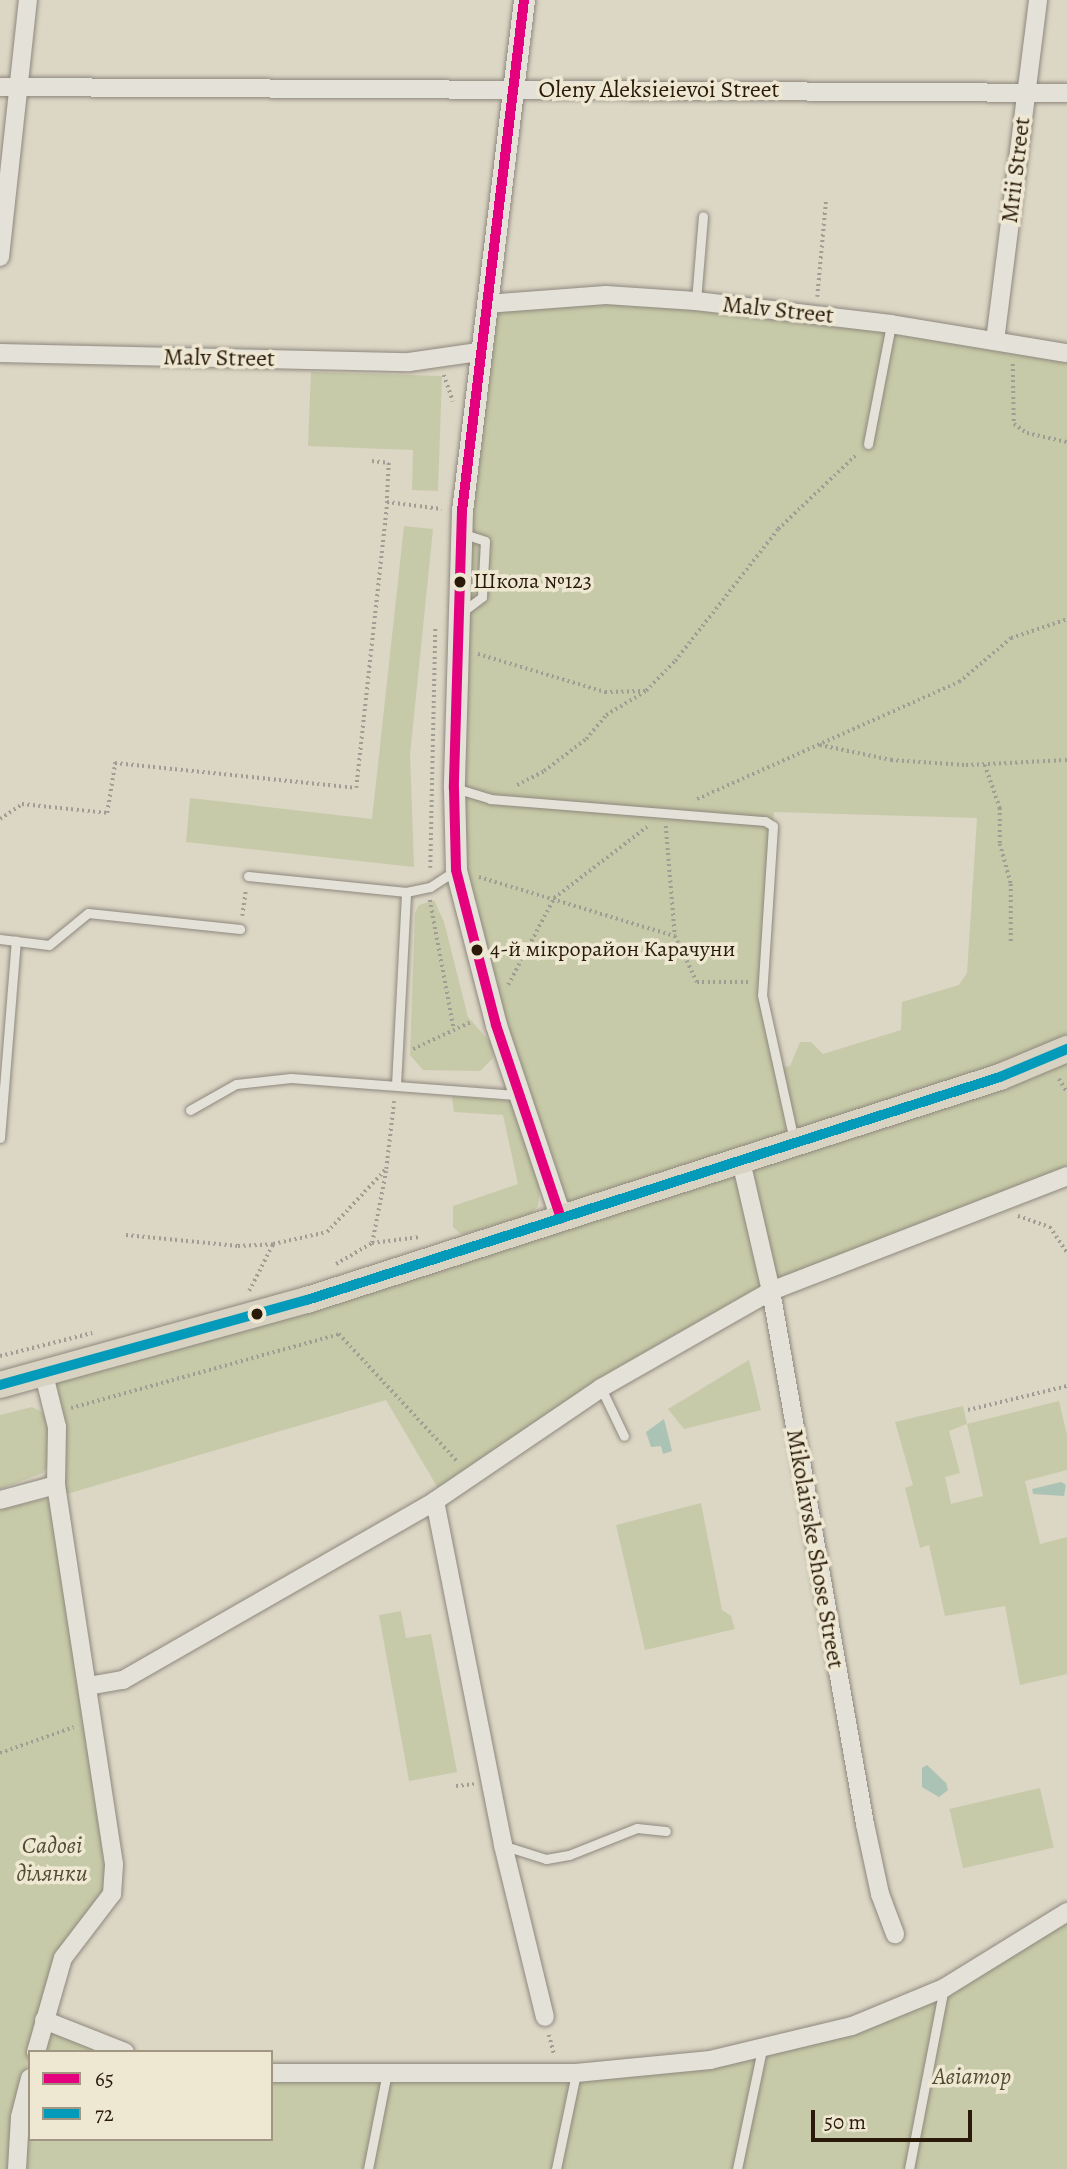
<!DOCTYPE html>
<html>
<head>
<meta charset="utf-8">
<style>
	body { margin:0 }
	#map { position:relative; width:1067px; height:2169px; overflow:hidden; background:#dcd6c5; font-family:Alegreya,serif }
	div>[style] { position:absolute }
	.green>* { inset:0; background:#c7caa8; transform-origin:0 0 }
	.water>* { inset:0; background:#abc3b5 }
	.path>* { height:3.5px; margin-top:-1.75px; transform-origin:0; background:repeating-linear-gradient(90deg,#a09d95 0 2px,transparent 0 5.5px) }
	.roads { filter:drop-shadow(0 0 2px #8e887d) drop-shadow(0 0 2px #8e887d) }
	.service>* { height:9px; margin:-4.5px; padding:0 4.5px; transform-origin:4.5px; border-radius:4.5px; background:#e4e1d9 }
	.minor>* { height:18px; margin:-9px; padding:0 9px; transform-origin:9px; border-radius:9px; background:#e4e1d9 }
	.tertiary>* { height:21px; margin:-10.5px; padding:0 10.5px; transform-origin:10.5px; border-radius:10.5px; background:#e4e1d9 }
	.primary>* { height:26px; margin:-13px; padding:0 13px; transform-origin:13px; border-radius:13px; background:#d8d2c3 }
	.bus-1>* { height:10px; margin:-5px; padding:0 5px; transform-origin:5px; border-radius:5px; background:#e5007d }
	.bus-2>* { height:10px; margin:-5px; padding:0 5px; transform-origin:5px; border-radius:5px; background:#049bba }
	.dots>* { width:19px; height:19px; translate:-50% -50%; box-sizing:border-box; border:4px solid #eee8d3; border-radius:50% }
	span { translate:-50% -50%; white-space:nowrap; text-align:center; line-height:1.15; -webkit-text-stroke:7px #eee8d3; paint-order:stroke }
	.bus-label { font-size:22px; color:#2b1a09 }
	.left { translate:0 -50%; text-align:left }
	.street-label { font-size:24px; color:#2b1a09 }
	.park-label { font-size:24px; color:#544c32; font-style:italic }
	.legend { position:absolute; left:28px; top:2050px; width:245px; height:91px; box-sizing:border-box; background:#eee8d3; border:2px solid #a09682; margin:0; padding:9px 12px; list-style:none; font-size:21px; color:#2b1a09 }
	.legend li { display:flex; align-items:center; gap:14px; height:35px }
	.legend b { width:35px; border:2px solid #a09682 }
	.scale { position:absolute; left:811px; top:2110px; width:161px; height:32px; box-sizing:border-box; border:4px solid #2b1a09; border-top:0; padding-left:9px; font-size:21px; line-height:24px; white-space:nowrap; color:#2b1a09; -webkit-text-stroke:5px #eee8d3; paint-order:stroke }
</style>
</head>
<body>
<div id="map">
	<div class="green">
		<i style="clip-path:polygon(evenodd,606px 295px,1067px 353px,1067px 1176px,771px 1291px,442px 1495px,386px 1400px,60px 1496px,44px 1375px,561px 1218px,474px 947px,454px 788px,486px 304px,606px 295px,774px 812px,977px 818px,967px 973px,959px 985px,902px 1002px,901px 1030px,823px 1054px,811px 1042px,800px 1042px,790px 1066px,779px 1068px,761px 967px,774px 812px)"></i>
		<i style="clip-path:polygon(311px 372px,442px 376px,438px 491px,412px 490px,413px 450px,308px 446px)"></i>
		<i style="clip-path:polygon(404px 526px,433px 529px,410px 755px,414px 867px,186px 842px,190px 798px,372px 819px)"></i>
		<i style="clip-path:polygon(434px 900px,444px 922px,468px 1017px,492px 1044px,493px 1058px,480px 1071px,423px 1070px,410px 1055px,415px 913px,419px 905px)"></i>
		<i style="clip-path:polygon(452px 1096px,512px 1101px,540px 1188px,538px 1206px,531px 1214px,462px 1235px,453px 1227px,453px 1206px,518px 1184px,503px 1115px,454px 1112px)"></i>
		<i style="clip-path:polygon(749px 1360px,761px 1410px,684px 1429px,668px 1409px)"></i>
		<i style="clip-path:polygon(evenodd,1059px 1401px,1067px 1435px,1067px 1470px,1025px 1481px,1040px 1544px,1067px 1537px,1067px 1674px,1020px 1685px,1005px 1606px,945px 1616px,929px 1545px,920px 1548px,905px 1488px,913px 1485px,895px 1422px,963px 1406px,967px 1424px,1059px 1401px,967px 1424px,983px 1496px,951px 1504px,945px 1477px,960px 1473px,949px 1431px,967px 1424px)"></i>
		<i style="clip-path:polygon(32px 1407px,44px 1413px,49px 1428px,51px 1459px,43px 1473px,0 1489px,0 1415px)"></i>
		<i style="clip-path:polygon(45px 1499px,51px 1503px,106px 1865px,105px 1890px,56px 1954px,44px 2020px,125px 2052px,30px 2052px,30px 2139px,271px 2139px,271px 2073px,576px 2073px,762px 2049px,944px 1988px,1067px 1912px,1067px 2169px,0 2169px,0 1509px)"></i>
		<i style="clip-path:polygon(701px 1503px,722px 1610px,731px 1616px,735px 1629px,645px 1650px,616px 1525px)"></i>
		<i style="clip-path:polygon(401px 1611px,406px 1638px,431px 1634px,457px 1772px,409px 1781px,379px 1615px)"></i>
		<i style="left:1040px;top:1788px;width:61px;height:93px;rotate:77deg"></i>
	</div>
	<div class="water">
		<i style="clip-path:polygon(664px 1419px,672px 1451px,663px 1454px,661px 1446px,651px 1447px,646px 1432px)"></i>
		<i style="clip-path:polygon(1061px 1482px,1066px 1485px,1064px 1496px,1033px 1494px,1032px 1489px)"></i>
		<i style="clip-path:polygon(927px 1765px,946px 1783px,948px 1790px,939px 1797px,922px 1787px,922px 1768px)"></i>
	</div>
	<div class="path">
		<i style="left:817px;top:297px;width:99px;rotate:-84.8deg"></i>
		<i style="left:1013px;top:364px;width:60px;rotate:89deg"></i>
		<i style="left:1014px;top:424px;width:16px;rotate:35deg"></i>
		<i style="left:1027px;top:433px;width:41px;rotate:12.7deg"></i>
		<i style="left:444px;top:375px;width:28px;rotate:71deg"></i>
		<i style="left:372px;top:461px;width:17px;rotate:7deg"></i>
		<i style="left:389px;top:463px;width:39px;rotate:93deg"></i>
		<i style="left:478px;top:654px;width:133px;rotate:16.7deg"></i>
		<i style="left:605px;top:692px;width:40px;rotate:-1.4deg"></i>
		<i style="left:820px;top:745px;width:73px;rotate:11.9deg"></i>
		<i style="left:891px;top:760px;width:75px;rotate:3.8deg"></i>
		<i style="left:966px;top:765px;width:101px;rotate:-2.8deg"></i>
		<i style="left:985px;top:765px;width:46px;rotate:70.8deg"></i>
		<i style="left:1000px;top:808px;width:36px;rotate:90deg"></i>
		<i style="left:1000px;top:844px;width:41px;rotate:74.6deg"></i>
		<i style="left:1011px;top:884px;width:58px;rotate:90deg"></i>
		<i style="left:517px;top:785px;width:30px;rotate:-27deg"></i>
		<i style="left:544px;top:771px;width:53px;rotate:-37.3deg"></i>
		<i style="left:586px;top:739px;width:31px;rotate:-50deg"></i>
		<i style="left:606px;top:715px;width:47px;rotate:-31deg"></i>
		<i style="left:646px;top:691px;width:42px;rotate:-46deg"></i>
		<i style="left:675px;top:661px;width:167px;rotate:-52deg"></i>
		<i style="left:778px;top:529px;width:109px;rotate:-43.5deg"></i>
		<i style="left:697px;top:799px;width:287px;rotate:-24.1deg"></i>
		<i style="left:959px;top:682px;width:68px;rotate:-40.2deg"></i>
		<i style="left:1011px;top:638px;width:59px;rotate:-18.7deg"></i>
		<i style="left:0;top:819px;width:27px;rotate:-34deg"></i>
		<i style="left:22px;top:804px;width:85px;rotate:6deg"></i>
		<i style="left:107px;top:813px;width:51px;rotate:-80.9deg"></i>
		<i style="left:115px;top:763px;width:242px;rotate:5.9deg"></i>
		<i style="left:356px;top:788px;width:288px;rotate:-83.8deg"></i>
		<i style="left:387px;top:502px;width:55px;rotate:7.3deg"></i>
		<i style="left:666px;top:826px;width:110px;rotate:85.3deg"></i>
		<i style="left:675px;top:936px;width:51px;rotate:64.4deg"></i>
		<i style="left:697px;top:982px;width:51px"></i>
		<i style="left:430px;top:868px;width:241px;rotate:-88.8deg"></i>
		<i style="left:479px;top:877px;width:205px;rotate:16.8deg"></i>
		<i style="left:430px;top:900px;width:131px;rotate:79.5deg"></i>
		<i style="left:242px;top:916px;width:27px;rotate:-82deg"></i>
		<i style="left:508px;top:985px;width:98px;rotate:-62.1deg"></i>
		<i style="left:554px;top:898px;width:117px;rotate:-37.4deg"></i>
		<i style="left:413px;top:1049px;width:66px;rotate:-25deg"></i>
		<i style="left:1059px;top:1079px;width:15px;rotate:58deg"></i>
		<i style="left:1018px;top:1216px;width:34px;rotate:19deg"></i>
		<i style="left:1050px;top:1227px;width:30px;rotate:56deg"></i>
		<i style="left:126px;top:1235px;width:113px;rotate:5.6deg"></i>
		<i style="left:238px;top:1246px;width:35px;rotate:-3deg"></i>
		<i style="left:273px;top:1244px;width:55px;rotate:-12.5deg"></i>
		<i style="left:327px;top:1232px;width:86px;rotate:-46.9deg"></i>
		<i style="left:386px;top:1169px;width:68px;rotate:-83.3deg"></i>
		<i style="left:372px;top:1243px;width:73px;rotate:-79deg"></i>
		<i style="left:336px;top:1264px;width:42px;rotate:-30.3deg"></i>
		<i style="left:372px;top:1243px;width:48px;rotate:-7.1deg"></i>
		<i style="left:249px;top:1291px;width:53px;rotate:-62.9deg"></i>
		<i style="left:0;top:1356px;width:95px;rotate:-14deg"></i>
		<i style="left:71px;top:1408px;width:278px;rotate:-15.4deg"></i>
		<i style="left:339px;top:1334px;width:176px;rotate:47.1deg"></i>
		<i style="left:968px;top:1410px;width:102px;rotate:-13.6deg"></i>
		<i style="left:0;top:1753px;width:78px;rotate:-19.4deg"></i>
		<i style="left:456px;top:1786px;width:18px;rotate:-6deg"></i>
		<i style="left:549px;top:2035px;width:20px;rotate:75deg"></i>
	</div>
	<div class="roads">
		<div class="service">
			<i style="left:696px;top:301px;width:85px;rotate:-85.3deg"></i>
			<i style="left:868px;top:444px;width:122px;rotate:-79.1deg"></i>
			<i style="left:461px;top:533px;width:25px;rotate:18deg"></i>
			<i style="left:485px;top:541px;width:56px;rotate:93.1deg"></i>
			<i style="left:482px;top:597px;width:26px;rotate:143deg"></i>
			<i style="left:455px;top:788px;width:37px;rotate:17deg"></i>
			<i style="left:490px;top:799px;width:276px;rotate:4.6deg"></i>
			<i style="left:765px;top:821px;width:9px;rotate:32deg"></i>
			<i style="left:773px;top:826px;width:169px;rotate:93.7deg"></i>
			<i style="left:762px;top:995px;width:149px;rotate:77.6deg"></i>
			<i style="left:248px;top:876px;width:159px;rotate:5.8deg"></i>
			<i style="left:406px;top:892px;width:25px;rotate:-12deg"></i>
			<i style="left:430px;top:887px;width:31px;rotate:-33deg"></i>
			<i style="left:0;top:939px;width:49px;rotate:7deg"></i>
			<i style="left:49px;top:945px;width:50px;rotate:-39.4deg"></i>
			<i style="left:88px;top:913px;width:153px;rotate:6deg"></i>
			<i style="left:396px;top:1085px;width:193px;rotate:-87deg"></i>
			<i style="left:190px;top:1110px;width:53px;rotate:-29.5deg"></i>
			<i style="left:236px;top:1084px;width:55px;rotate:-6.2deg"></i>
			<i style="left:291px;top:1078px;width:229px;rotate:4.3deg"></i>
			<i style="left:0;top:1138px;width:198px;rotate:-85.4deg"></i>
			<i style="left:601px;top:1388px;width:53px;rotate:64.4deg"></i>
			<i style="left:505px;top:1846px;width:43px;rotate:17.6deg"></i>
			<i style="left:546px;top:1859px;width:23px;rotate:-10deg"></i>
			<i style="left:569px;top:1855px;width:73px;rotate:-21.7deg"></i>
			<i style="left:637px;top:1828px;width:29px;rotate:6deg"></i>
			<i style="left:368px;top:2169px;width:99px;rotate:-78.9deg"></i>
			<i style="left:556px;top:2169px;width:98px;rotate:-78.2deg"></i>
			<i style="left:737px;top:2169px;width:123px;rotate:-78.2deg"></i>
			<i style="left:909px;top:2169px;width:184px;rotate:-79.1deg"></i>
		</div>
		<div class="minor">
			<i style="left:0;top:87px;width:1067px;rotate:0.32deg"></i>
			<i style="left:0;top:257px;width:259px;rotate:-83.8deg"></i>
			<i style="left:486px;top:304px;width:120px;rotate:-4.3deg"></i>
			<i style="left:606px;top:295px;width:90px;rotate:3.8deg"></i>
			<i style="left:696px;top:301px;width:196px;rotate:6.7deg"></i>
			<i style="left:891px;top:324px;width:178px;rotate:9.4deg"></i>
			<i style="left:995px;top:341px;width:344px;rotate:-82.8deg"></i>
			<i style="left:0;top:353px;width:409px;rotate:1.3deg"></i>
			<i style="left:409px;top:362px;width:70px;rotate:-8.2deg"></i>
			<i style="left:741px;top:1161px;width:133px;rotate:77deg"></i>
			<i style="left:771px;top:1291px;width:541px;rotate:80deg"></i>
			<i style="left:865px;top:1824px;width:72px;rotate:77.9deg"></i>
			<i style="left:880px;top:1894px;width:43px;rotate:69.4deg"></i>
			<i style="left:0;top:1500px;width:58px;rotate:-15deg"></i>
			<i style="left:435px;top:1501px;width:351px;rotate:78.8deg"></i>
			<i style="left:503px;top:1845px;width:177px;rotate:76.3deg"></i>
			<i style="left:88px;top:1686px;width:36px;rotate:-10deg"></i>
			<i style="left:123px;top:1680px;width:360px;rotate:-29.8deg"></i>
			<i style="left:435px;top:1501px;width:201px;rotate:-34.2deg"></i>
			<i style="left:601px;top:1388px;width:196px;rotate:-29.7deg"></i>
			<i style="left:771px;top:1291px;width:318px;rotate:-21.2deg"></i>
			<i style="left:44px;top:2020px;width:87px;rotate:21.6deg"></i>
			<i style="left:36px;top:2052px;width:98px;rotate:-74deg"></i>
			<i style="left:63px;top:1958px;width:81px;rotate:-52.6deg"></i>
			<i style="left:112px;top:1894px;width:30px;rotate:-86deg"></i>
			<i style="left:114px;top:1864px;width:383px;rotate:-98.7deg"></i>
			<i style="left:56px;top:1485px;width:58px;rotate:-89deg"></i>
			<i style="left:57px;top:1427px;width:54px;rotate:-104deg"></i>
			<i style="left:271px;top:2073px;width:305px"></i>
			<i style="left:576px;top:2073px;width:135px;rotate:-5.5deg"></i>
			<i style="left:710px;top:2060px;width:146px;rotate:-13.5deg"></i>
			<i style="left:852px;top:2026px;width:100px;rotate:-22.4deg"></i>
			<i style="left:944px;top:1988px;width:145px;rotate:-31.7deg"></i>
			<i style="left:17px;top:2169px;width:52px;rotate:-86.7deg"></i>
			<i style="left:20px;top:2117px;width:40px;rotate:-75.6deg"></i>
		</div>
		<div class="tertiary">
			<i style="left:524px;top:0;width:515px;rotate:96.92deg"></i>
			<i style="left:462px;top:511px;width:277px;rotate:91.7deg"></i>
			<i style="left:454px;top:788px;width:82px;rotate:88.6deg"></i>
			<i style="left:456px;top:870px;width:160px;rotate:75.5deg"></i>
			<i style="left:496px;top:1025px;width:204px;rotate:71.4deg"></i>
		</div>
		<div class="primary">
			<i style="left:0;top:1385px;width:319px;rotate:-15.5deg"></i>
			<i style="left:307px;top:1300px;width:728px;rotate:-17.84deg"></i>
			<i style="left:1000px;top:1077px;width:73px;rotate:-22.7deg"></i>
		</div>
	</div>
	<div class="bus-1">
		<i style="left:524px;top:0;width:515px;rotate:96.92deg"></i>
		<i style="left:462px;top:511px;width:277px;rotate:91.7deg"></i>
		<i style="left:454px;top:788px;width:82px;rotate:88.6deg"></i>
		<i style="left:456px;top:870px;width:160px;rotate:75.5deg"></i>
		<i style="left:496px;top:1025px;width:204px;rotate:71.4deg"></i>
	</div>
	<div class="bus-2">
		<i style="left:0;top:1385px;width:319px;rotate:-15.5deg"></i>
		<i style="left:307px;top:1300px;width:728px;rotate:-17.84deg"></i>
		<i style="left:1000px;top:1077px;width:73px;rotate:-22.7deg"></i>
	</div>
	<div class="dots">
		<i style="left:460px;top:582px;background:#2b1a09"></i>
		<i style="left:477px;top:950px;background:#2b1a09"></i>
		<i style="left:257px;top:1314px;background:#2b1a09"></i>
	</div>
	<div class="bus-label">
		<span class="left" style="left:473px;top:582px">Школа №123</span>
		<span class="left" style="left:490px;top:950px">4-й мікрорайон Карачуни</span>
	</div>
	<div class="street-label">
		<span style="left:659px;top:90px">Oleny Aleksieievoi Street</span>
		<span style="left:1016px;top:170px;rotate:-83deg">Mrii Street</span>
		<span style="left:778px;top:310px;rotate:6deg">Malv Street</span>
		<span style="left:219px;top:358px;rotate:1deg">Malv Street</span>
		<span style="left:815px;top:1549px;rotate:80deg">Mikolaivske Shose Street</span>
	</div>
	<div class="park-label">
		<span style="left:52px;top:1860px">Садові<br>ділянки</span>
		<span style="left:972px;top:2077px">Авіатор</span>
	</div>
	<ul class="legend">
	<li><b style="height:9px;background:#e5007d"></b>65</li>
	<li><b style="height:9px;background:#049bba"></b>72</li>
	</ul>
	<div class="scale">50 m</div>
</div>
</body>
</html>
